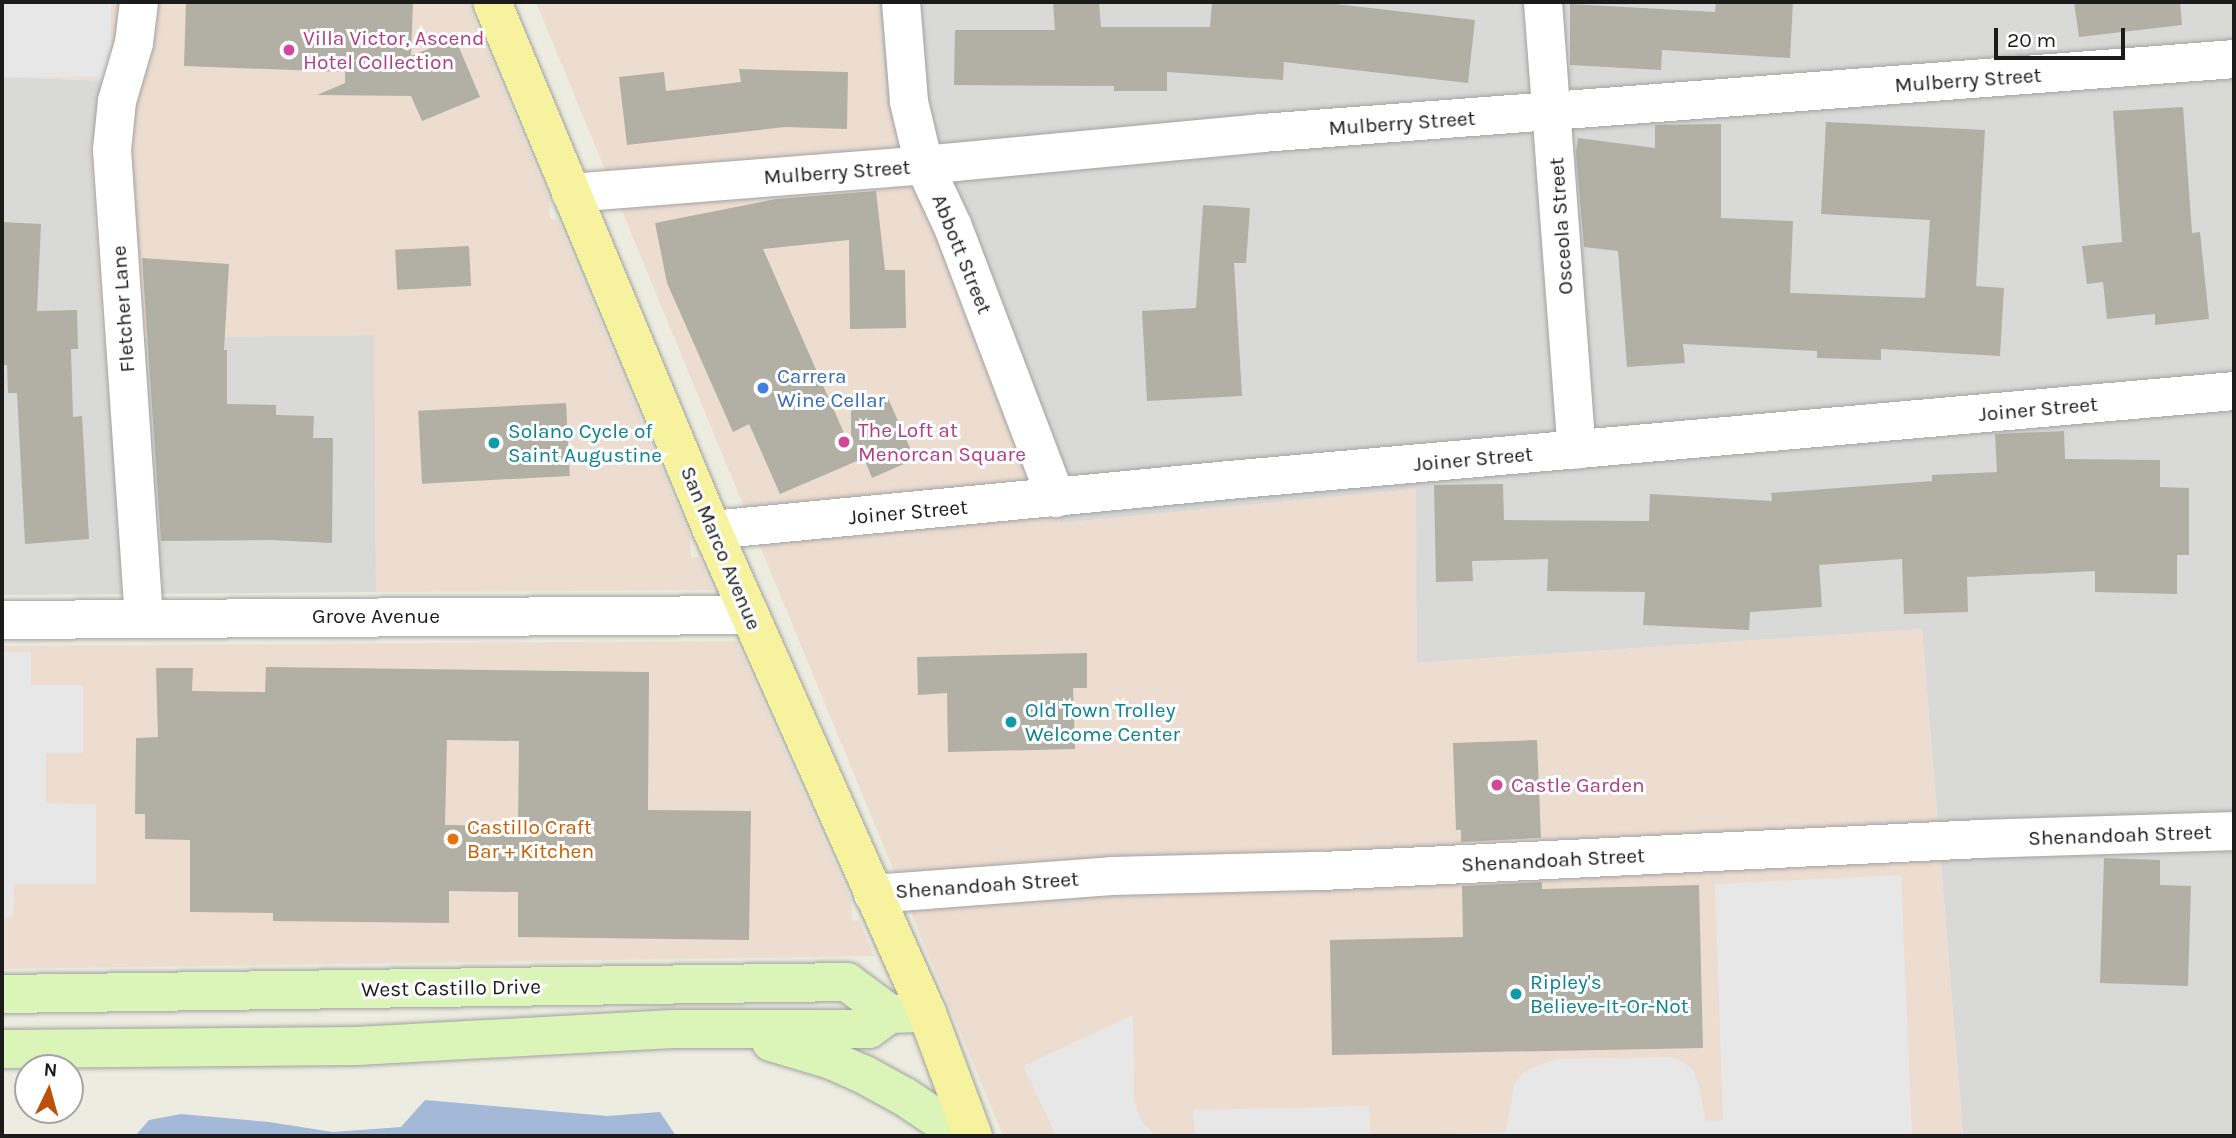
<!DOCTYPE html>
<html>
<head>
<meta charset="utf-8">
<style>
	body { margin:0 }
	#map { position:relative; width:2236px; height:1138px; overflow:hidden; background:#ecece1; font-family:Karla,sans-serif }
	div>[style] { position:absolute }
	.residential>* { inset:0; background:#d9d9d8 }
	.commercial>* { inset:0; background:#edddd1 }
	.parking>* { inset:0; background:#e7e7e7; transform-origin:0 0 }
	.water>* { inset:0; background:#a4b8d8 }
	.building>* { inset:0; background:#b2afa4; transform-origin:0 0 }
	.roads { filter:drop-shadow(0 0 2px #a2a2a2) drop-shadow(0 0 2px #a2a2a2) }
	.minor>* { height:38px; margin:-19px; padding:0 19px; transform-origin:19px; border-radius:19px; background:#fff }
	.secondary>* { height:38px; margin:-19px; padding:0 19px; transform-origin:19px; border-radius:19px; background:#daf5b7 }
	.primary>* { height:38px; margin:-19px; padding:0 19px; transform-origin:19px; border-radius:19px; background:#f6f29d }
	.dots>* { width:19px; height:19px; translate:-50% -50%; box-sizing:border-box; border:4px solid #fff; border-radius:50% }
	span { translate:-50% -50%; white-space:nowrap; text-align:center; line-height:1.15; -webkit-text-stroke:6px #fff; paint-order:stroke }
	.hotel-label { font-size:21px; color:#b23c85 }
	.left { translate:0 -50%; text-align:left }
	.street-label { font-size:21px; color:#1b1b1b }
	.shop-label { font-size:21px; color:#366cbe }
	.culture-label { font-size:21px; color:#0d838f }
	.food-label { font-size:21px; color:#c56008 }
	.frame { position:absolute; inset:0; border:4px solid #1b1b1b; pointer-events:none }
	.north { position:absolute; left:14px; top:1054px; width:70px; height:70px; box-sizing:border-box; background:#fff; border:2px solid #a4a4a4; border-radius:50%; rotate:5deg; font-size:19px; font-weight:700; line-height:28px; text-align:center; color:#1b1b1b }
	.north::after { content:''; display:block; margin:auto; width:24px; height:32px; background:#bb500b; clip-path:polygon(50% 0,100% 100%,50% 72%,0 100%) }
	.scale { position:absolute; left:1994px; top:28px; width:131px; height:32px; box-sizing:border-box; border:4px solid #1b1b1b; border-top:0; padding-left:9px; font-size:21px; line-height:24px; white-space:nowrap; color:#1b1b1b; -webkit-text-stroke:5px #fff; paint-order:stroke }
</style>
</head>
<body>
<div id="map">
	<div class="residential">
		<i style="clip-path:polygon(879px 2px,2234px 2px,2234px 1136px,1963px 1136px,1922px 629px,1416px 663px,1415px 489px,1061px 523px,887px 105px)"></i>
		<i style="clip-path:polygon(2px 77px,108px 81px,103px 338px,375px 335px,376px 592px,2px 595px)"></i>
	</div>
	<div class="commercial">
		<i style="clip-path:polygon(2px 2px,467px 2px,549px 199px,550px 219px,557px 219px,690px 537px,691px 557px,699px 557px,713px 590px,376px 592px,374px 335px,103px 338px,90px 148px,108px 81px,2px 77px)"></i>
		<i style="clip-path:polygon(536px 2px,879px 2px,887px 105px,1061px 523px,1416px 489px,1417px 663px,1922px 629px,1963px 1136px,1003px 1136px)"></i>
		<i style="clip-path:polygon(736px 641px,851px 900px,852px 921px,859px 920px,874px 956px,2px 969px,2px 646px)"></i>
	</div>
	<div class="parking">
		<i style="left:2px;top:2px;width:109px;height:75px"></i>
		<i style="clip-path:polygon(2px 652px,31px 652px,31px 685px,83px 685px,83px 753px,46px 753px,46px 803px,96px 804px,96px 884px,14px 884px,13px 917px,2px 917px)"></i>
		<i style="clip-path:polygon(1901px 875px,1912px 1136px,1195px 1136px,1193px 1110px,1369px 1106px,1371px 1136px,1506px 1132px,1514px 1084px,1524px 1072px,1555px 1059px,1670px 1057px,1683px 1062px,1693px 1070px,1698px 1082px,1706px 1121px,1723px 1120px,1715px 884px)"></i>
		<i style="clip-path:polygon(1133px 1015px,1134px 1101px,1142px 1122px,1156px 1136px,1056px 1136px,1023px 1066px)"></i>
	</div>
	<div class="water">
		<i style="clip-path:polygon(425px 1100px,607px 1116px,660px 1112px,676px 1136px,135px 1136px,149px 1120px,181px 1114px,269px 1122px,333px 1132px,401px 1127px)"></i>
	</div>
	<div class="building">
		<i style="clip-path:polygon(186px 2px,413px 2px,411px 56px,455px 38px,480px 97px,422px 121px,411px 96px,317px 95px,345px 83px,345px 72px,184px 66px)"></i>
		<i style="clip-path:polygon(1053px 2px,1099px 2px,1101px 27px,1210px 27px,1212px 2px,1318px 2px,1475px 20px,1468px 83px,1284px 62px,1283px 80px,1167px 72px,1167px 91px,1114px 91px,1114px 86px,954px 85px,955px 30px,1055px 30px)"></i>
		<i style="clip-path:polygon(1716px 2px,1793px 2px,1790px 58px,1662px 50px,1661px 70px,1570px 65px,1570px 4px,1715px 12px)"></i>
		<i style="clip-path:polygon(2074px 2px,2180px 2px,2182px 25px,2079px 37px)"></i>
		<i style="clip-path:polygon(739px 69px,848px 72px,847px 129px,785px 127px,627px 145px,619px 77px,664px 72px,666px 91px,741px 82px)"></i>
		<i style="clip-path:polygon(2183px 107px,2192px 233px,2200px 232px,2209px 319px,2155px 325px,2155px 314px,2107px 319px,2103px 282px,2087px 284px,2082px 246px,2122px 242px,2113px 111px)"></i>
		<i style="clip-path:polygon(1826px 122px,1985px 130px,1976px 286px,2004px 288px,2000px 356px,1881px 349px,1881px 360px,1817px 358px,1817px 351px,1683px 344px,1685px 363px,1627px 367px,1618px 251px,1584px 247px,1576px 153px,1578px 138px,1655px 148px,1655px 125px,1721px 124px,1721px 218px,1793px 221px,1790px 293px,1925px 298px,1930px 220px,1821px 214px)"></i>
		<i style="clip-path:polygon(876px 191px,885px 270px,905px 270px,906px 328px,850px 329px,849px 240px,763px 249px,851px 449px,851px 411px,887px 396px,915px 459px,872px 478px,864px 458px,780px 494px,749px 424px,733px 432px,667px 283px,655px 223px,776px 199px)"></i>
		<i style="clip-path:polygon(1203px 205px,1250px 208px,1246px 263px,1234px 263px,1242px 396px,1147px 401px,1142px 311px,1196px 308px)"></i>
		<i style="clip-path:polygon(2px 222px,41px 224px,37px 311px,77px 310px,78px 349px,71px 349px,73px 417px,82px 416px,89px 539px,25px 544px,17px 393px,8px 393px,7px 365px,2px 365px)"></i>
		<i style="left:469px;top:246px;width:40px;height:74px;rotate:87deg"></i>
		<i style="clip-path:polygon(142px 258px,229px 264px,224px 350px,227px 350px,227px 404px,276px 405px,276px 415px,314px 416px,313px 438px,333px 438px,332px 543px,270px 540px,161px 541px)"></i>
		<i style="left:566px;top:403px;width:73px;height:148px;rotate:87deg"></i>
		<i style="clip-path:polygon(2064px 431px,2065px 459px,2160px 460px,2160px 487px,2189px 488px,2189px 555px,2177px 555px,2177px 594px,2095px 592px,2095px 571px,1967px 577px,1968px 612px,1904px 614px,1902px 559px,1819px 565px,1822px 607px,1750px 612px,1749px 630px,1643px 625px,1645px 592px,1547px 591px,1548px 559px,1472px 561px,1473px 581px,1436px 582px,1434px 485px,1503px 484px,1504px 520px,1649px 521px,1650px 494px,1772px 501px,1771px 493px,1932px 481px,1932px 475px,1997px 472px,1995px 434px)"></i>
		<i style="clip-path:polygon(1087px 653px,1087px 688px,1073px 688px,1075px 749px,948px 752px,947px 693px,918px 695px,917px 657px)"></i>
		<i style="clip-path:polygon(evenodd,266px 667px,649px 672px,648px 810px,751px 811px,749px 940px,518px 937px,518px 892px,449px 891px,449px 923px,273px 921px,273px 913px,190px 912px,190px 840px,145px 839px,145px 814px,135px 814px,136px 738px,158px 737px,156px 668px,193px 668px,192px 691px,265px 692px,266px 667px,447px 740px,519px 741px,518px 826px,445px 825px,447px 740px)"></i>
		<i style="clip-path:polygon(1537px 740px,1541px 838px,1461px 842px,1461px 830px,1456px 830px,1453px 743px)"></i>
		<i style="clip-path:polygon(2104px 858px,2160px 860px,2160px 885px,2191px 886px,2188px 986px,2100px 983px)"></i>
		<i style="clip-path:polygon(1542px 882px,1542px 889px,1699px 885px,1703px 1048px,1332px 1055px,1330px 940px,1463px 937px,1462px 886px)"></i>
	</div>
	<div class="roads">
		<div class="minor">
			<i style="left:139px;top:2px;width:41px;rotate:97deg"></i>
			<i style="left:134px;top:43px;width:60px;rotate:106.3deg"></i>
			<i style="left:117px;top:101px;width:49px;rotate:95.8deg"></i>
			<i style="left:112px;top:150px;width:469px;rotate:86.1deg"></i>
			<i style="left:901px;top:2px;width:100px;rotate:85.4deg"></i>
			<i style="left:909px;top:102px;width:65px;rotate:76.6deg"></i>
			<i style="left:924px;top:165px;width:68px;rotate:64.9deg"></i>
			<i style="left:953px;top:227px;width:290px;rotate:69.2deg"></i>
			<i style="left:1543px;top:2px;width:449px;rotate:85.7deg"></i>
			<i style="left:571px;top:193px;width:354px;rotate:-4.5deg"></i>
			<i style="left:924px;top:165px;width:340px;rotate:-5.4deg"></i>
			<i style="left:1262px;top:133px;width:975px;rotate:-4.35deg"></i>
			<i style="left:712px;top:530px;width:519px;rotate:-5.52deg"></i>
			<i style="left:1229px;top:480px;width:1009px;rotate:-5.06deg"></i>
			<i style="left:2px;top:620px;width:748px;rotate:-0.38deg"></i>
			<i style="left:873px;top:894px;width:239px;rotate:-4.3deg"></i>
			<i style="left:1111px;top:876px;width:211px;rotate:-1.4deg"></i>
			<i style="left:1322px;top:871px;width:660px;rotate:-2.78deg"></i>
			<i style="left:1981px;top:839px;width:253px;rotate:-1.8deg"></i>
		</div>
		<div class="secondary">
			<i style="left:2px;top:994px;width:845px;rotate:-0.81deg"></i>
			<i style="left:847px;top:982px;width:54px;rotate:36.7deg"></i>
			<i style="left:771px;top:1042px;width:63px;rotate:16.7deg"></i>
			<i style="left:831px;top:1060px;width:35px;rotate:24deg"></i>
			<i style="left:863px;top:1074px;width:48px;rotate:28.7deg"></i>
			<i style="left:905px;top:1097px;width:70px;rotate:33.9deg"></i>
			<i style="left:2px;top:1049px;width:355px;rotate:-0.5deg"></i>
			<i style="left:357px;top:1046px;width:316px;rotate:-3.1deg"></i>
			<i style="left:673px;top:1029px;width:196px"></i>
			<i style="left:869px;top:1029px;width:26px;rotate:-36deg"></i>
			<i style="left:890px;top:1014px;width:37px;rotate:-2deg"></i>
		</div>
		<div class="primary">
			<i style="left:492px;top:2px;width:572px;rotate:67.38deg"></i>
			<i style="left:712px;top:530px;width:529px;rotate:66deg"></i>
			<i style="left:927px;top:1013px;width:131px;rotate:69.5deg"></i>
		</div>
	</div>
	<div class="dots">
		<i style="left:289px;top:50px;background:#d1479c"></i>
		<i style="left:763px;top:388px;background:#3f7fe0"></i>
		<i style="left:844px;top:442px;background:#d1479c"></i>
		<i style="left:494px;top:443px;background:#0f9aa8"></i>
		<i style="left:1011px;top:722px;background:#0f9aa8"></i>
		<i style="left:1497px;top:785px;background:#d1479c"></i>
		<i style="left:453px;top:839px;background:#e8710a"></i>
		<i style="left:1516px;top:994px;background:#0f9aa8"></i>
	</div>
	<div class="hotel-label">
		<span class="left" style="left:303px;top:50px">Villa Victor, Ascend<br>Hotel Collection</span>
		<span class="left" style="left:858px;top:442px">The Loft at<br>Menorcan Square</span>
		<span class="left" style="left:1511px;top:785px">Castle Garden</span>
	</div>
	<div class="street-label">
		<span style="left:1968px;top:80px;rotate:-4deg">Mulberry Street</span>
		<span style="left:1402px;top:123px;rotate:-4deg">Mulberry Street</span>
		<span style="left:837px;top:172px;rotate:-4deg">Mulberry Street</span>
		<span style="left:1561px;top:226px;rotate:-94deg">Osceola Street</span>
		<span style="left:962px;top:254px;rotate:68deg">Abbott Street</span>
		<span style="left:123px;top:309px;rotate:-94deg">Fletcher Lane</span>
		<span style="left:2038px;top:409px;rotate:-5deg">Joiner Street</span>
		<span style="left:1473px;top:459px;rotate:-5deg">Joiner Street</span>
		<span style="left:908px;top:512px;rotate:-5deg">Joiner Street</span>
		<span style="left:721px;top:548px;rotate:67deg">San Marco Avenue</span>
		<span style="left:376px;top:616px">Grove Avenue</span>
		<span style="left:2120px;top:835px;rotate:-2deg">Shenandoah Street</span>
		<span style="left:1553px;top:860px;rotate:-3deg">Shenandoah Street</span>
		<span style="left:987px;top:885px;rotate:-4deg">Shenandoah Street</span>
		<span style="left:451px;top:988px;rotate:-1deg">West Castillo Drive</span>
	</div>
	<div class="shop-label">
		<span class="left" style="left:777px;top:388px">Carrera<br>Wine Cellar</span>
	</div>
	<div class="culture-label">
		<span class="left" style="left:508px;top:443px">Solano Cycle of<br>Saint Augustine</span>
		<span class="left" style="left:1025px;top:722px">Old Town Trolley<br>Welcome Center</span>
		<span class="left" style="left:1530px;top:994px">Ripley's<br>Believe-It-Or-Not</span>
	</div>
	<div class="food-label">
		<span class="left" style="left:467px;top:839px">Castillo Craft<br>Bar + Kitchen</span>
	</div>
	<div class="frame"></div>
	<div class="north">N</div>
	<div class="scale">20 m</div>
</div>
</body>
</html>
